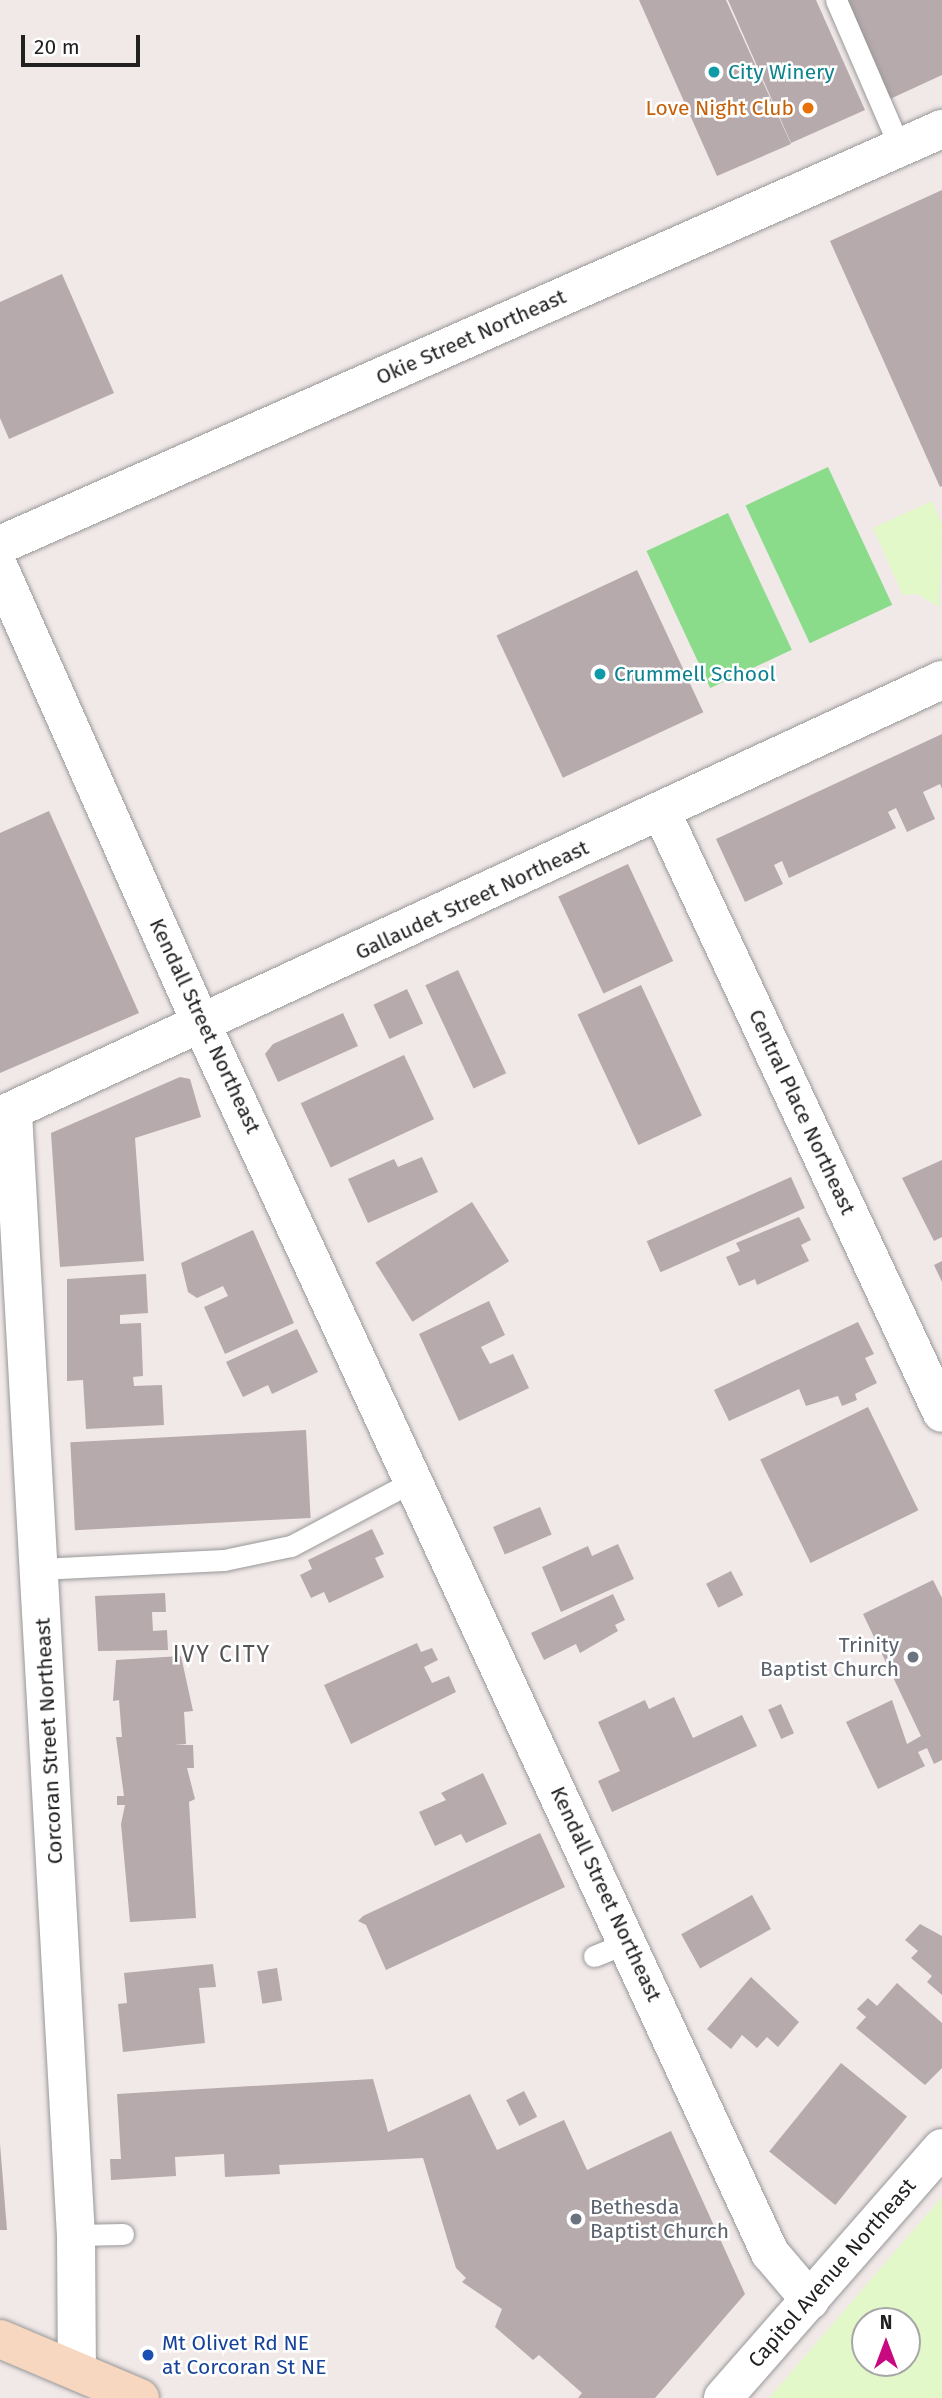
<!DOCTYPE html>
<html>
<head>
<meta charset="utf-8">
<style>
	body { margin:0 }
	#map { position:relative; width:942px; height:2398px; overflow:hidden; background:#f1e8e8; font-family:"Fira Sans",sans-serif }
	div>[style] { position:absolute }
	.park>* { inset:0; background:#e2f8c8 }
	.pitch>* { inset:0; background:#8adc8a; transform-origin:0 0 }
	.building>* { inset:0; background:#b6aaac; transform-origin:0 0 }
	.roads { filter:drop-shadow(0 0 2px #989898) drop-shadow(0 0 2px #989898) }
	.lane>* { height:21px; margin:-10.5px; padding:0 10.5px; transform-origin:10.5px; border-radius:10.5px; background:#fff }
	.street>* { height:38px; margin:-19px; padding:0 19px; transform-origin:19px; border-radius:19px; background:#fff }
	.secondary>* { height:38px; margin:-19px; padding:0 19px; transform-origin:19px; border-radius:19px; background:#f7d7bf }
	.dots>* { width:19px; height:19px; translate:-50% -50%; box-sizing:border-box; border:4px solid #fff; border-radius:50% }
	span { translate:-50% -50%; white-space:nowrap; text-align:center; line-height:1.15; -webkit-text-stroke:5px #fff; paint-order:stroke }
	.culture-label { font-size:21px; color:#0d838f }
	.left { translate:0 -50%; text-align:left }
	.food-label { font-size:21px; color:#c56008 }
	.right { translate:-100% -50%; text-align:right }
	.street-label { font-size:21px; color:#212121 }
	.worship-label { font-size:21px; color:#5b616d }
	.transit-label { font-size:21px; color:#164399 }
	.neighbourhood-label { font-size:23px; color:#545454; letter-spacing:2px }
	.north { position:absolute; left:851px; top:2307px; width:70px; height:70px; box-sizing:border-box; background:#fff; border:2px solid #a6a6a6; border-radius:50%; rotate:0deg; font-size:19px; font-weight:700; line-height:28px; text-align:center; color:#212121 }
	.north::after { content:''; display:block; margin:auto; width:24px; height:32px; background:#c9097f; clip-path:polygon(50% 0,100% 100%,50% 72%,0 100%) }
	.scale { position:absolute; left:21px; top:35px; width:119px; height:32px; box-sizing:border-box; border:4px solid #212121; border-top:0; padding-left:9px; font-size:21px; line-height:24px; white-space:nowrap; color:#212121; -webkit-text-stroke:5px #fff; paint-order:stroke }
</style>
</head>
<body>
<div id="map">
	<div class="park">
		<i style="clip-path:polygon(932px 501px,942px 525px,939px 607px,917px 594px,903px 595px,873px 528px)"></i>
		<i style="clip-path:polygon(evenodd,942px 2197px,942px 2398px,769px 2398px,942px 2197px,907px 2321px,907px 2363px,865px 2363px,865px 2321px,907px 2321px)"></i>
	</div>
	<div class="pitch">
		<i style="left:828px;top:467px;width:152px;height:91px;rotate:65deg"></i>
		<i style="left:728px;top:513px;width:151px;height:90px;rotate:65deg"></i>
	</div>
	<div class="building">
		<i style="clip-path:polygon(639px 0,726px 0,791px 144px,717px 176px)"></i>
		<i style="clip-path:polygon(728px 0,816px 0,865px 110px,791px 143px)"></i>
		<i style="clip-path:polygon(847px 0,942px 0,942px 75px,890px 99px)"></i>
		<i style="clip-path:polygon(942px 190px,942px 486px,940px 487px,830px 241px)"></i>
		<i style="clip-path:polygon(62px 274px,114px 393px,9px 439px,0 418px,0 302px)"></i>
		<i style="left:637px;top:570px;width:157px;height:155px;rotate:65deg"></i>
		<i style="clip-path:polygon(942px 734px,942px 789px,940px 784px,923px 792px,935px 819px,907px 832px,896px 808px,888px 812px,896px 828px,789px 878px,782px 861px,774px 865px,783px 884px,745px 902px,716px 839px)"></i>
		<i style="clip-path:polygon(49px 811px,139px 1013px,0 1073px,0 833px)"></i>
		<i style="left:628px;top:864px;width:107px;height:77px;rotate:65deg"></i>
		<i style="left:458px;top:970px;width:114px;height:36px;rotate:65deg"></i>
		<i style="left:641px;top:985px;width:144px;height:70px;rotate:65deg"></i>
		<i style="left:407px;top:989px;width:38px;height:37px;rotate:65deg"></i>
		<i style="clip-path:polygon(343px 1013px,358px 1046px,278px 1082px,265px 1054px,273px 1044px)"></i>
		<i style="left:404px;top:1055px;width:71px;height:114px;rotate:65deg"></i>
		<i style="clip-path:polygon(180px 1077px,190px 1079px,201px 1117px,135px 1138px,144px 1261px,60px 1267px,51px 1133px)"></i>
		<i style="clip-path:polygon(422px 1157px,438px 1192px,368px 1223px,348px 1179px,394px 1159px,398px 1167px)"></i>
		<i style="clip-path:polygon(942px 1160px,942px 1237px,934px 1241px,902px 1178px)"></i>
		<i style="left:791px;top:1177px;width:34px;height:158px;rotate:66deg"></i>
		<i style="left:472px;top:1202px;width:70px;height:114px;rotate:58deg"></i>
		<i style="clip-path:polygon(799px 1217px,811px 1240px,801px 1245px,809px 1261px,757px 1285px,755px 1279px,739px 1286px,726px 1257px,740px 1251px,736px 1243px)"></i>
		<i style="clip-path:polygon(253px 1230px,294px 1323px,225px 1354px,204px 1307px,228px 1296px,223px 1286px,197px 1298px,188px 1292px,181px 1263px)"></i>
		<i style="clip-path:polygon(942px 1261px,942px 1282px,934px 1265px)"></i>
		<i style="clip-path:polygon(146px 1274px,148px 1313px,120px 1315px,120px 1324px,141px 1323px,143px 1376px,133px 1377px,134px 1386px,162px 1385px,164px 1425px,86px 1429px,83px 1380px,67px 1381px,67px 1279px)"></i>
		<i style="clip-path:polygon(489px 1301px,505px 1335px,481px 1347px,490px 1364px,513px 1354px,529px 1388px,459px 1421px,419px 1334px)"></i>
		<i style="clip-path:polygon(858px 1322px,874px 1354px,865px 1358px,877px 1383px,855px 1394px,857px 1400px,842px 1406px,838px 1396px,806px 1406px,799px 1389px,729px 1421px,714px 1390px)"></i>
		<i style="clip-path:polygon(297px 1329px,318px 1372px,272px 1394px,268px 1385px,243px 1397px,226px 1362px)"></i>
		<i style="left:868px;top:1407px;width:115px;height:120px;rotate:64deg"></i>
		<i style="left:306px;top:1430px;width:88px;height:236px;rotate:87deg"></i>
		<i style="left:540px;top:1507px;width:30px;height:51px;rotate:67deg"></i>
		<i style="clip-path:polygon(372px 1529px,384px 1554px,375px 1558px,384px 1577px,329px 1603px,324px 1592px,311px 1598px,300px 1575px,312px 1569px,308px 1560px)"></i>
		<i style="clip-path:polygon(618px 1544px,634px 1579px,561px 1612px,542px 1567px,588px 1546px,592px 1556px)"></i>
		<i style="left:731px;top:1571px;width:27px;height:28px;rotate:63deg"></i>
		<i style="clip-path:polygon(933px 1580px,942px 1598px,942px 1760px,934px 1764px,927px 1748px,918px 1752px,925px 1766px,878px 1789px,846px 1722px,892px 1700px,907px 1744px,921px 1736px,863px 1614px)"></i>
		<i style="clip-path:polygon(165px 1593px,166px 1612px,152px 1612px,153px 1631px,167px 1630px,168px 1650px,98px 1651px,95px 1596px)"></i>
		<i style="clip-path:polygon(613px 1594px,625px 1620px,615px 1625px,618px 1631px,580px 1653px,576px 1644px,544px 1660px,531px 1633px)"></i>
		<i style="clip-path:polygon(417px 1643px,421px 1652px,432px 1648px,438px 1660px,424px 1667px,432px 1683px,449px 1676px,456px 1692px,351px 1744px,324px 1685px)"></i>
		<i style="clip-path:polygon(181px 1656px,193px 1711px,184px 1712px,186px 1744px,174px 1745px,193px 1745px,194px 1768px,187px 1768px,195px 1799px,189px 1802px,196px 1918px,130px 1922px,121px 1824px,125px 1805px,117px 1805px,117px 1796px,124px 1796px,116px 1737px,122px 1737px,119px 1700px,113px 1701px,116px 1660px)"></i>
		<i style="clip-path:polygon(674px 1697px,693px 1738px,742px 1715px,757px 1746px,612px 1812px,598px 1781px,620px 1771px,598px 1722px,645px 1700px,649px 1709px)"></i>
		<i style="left:781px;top:1704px;width:32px;height:14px;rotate:66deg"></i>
		<i style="clip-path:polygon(483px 1773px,507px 1824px,466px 1843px,461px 1834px,435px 1846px,419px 1812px,446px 1800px,441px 1793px)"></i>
		<i style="clip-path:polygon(540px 1833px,565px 1887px,386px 1970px,366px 1925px,358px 1921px,363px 1916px)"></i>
		<i style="left:752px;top:1895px;width:39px;height:81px;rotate:61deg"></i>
		<i style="clip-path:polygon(920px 1924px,942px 1936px,942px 1995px,927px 1982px,932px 1976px,911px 1958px,918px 1951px,905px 1940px)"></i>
		<i style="clip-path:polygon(213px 1964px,216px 1987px,199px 1988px,205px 2043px,123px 2052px,118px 2004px,127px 2003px,124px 1973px)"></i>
		<i style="left:277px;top:1968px;width:33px;height:20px;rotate:81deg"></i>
		<i style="clip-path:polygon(751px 1977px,799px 2022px,778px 2047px,767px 2037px,757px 2048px,742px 2035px,731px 2049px,707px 2029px)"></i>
		<i style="clip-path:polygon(897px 1983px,942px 2023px,942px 2068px,925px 2085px,856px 2028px,866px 2017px,857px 2009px,868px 1998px,877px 2006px)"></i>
		<i style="left:841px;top:2063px;width:85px;height:114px;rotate:39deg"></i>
		<i style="clip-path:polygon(373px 2079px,388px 2132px,470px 2094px,497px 2150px,564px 2120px,587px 2170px,671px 2131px,745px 2294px,655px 2398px,578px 2398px,582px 2393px,539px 2355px,533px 2360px,495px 2327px,502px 2309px,462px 2282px,466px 2278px,456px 2268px,423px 2158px,279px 2165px,280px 2174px,225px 2177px,224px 2154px,175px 2157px,176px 2176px,111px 2180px,110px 2159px,121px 2159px,117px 2094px)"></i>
		<i style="left:524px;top:2091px;width:29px;height:20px;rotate:63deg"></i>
		<i style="clip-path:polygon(0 2144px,7px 2230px,0 2230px)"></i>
	</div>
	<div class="roads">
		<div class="lane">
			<i style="left:836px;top:0;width:161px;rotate:66.6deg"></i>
			<i style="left:39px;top:1569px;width:185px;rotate:-2.8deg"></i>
			<i style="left:224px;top:1560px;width:68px;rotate:-11.8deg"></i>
			<i style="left:291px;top:1546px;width:140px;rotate:-28deg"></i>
			<i style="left:594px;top:1956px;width:37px;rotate:-22deg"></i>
			<i style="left:76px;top:2235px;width:47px;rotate:-1.2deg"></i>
		</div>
		<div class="street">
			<i style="left:0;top:545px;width:1030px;rotate:-23.83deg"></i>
			<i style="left:0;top:570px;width:498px;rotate:66.1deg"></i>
			<i style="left:202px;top:1025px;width:1353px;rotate:65.18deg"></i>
			<i style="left:770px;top:2253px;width:62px;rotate:49.6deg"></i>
			<i style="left:661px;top:811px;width:664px;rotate:64.98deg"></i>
			<i style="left:13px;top:1113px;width:1124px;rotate:86.79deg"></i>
			<i style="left:76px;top:2235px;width:135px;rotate:89.6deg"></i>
			<i style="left:0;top:1116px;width:1038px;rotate:-24.84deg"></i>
			<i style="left:723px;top:2398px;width:332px;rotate:-48.8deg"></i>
		</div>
		<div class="secondary">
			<i style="left:0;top:2339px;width:152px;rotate:22.9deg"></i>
		</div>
	</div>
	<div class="dots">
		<i style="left:714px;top:72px;background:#0f9aa8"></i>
		<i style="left:808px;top:108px;background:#e8710a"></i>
		<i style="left:600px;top:674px;background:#0f9aa8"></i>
		<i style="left:913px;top:1657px;background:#6b7280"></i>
		<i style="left:576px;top:2219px;background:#6b7280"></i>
		<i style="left:148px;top:2355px;background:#1a4fb4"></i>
	</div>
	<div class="culture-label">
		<span class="left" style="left:728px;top:72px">City Winery</span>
		<span class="left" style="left:614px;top:674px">Crummell School</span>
	</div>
	<div class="food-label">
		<span class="right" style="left:794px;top:108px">Love Night Club</span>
	</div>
	<div class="street-label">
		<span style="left:471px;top:337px;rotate:-24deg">Okie Street Northeast</span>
		<span style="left:472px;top:900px;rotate:-25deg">Gallaudet Street Northeast</span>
		<span style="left:205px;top:1026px;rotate:65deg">Kendall Street Northeast</span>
		<span style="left:802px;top:1112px;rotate:65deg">Central Place Northeast</span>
		<span style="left:49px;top:1741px;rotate:-93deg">Corcoran Street Northeast</span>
		<span style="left:606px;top:1894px;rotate:65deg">Kendall Street Northeast</span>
		<span style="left:832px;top:2273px;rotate:-49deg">Capitol Avenue Northeast</span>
	</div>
	<div class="worship-label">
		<span class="right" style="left:899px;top:1657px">Trinity<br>Baptist Church</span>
		<span class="left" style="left:590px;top:2219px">Bethesda<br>Baptist Church</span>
	</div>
	<div class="transit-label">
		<span class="left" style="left:162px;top:2355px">Mt Olivet Rd NE<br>at Corcoran St NE</span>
	</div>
	<div class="neighbourhood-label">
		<span style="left:222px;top:1654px">IVY CITY</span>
	</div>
	<div class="north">N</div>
	<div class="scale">20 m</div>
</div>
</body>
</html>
